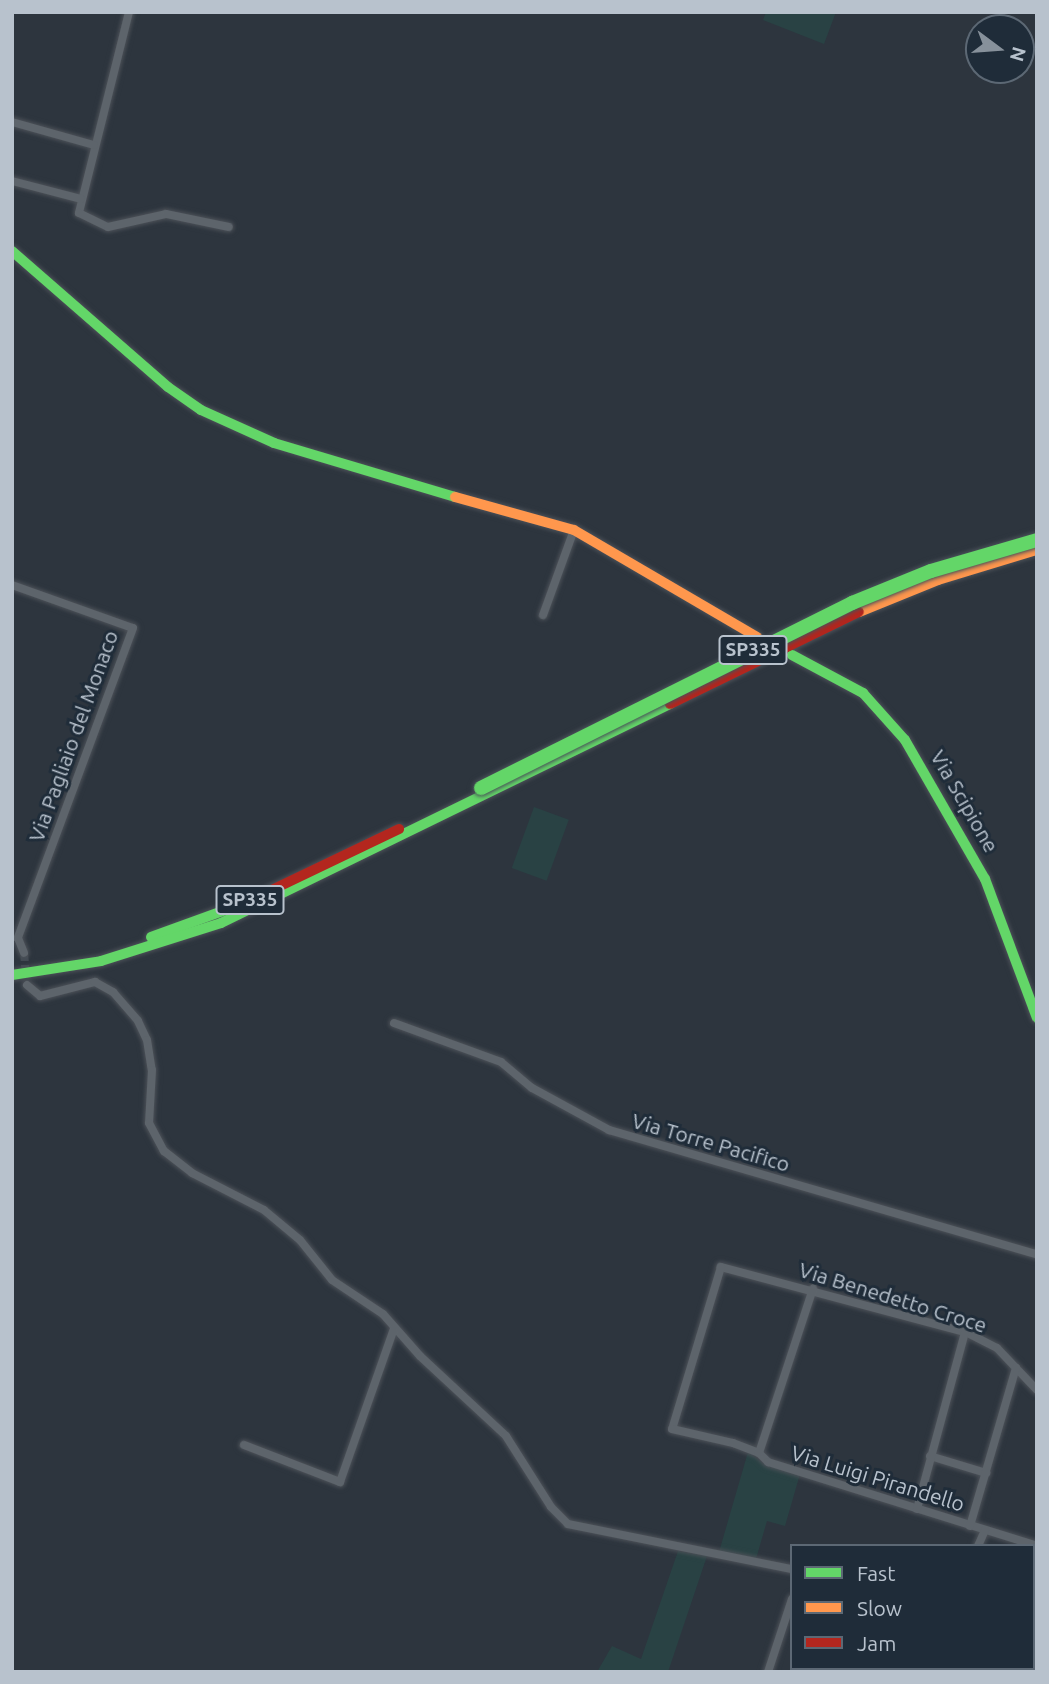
<!DOCTYPE html>
<html>
<head>
<meta charset="utf-8">
<style>
	body { margin:0 }
	#map { position:relative; width:1049px; height:1684px; overflow:hidden; background:#2d353e; font-family:Ubuntu,sans-serif }
	div>[style] { position:absolute }
	.green>* { inset:0; background:#294244; transform-origin:0 0 }
	.street-tunnel>* { height:8px; margin-top:-4px; transform-origin:0; background:repeating-linear-gradient(90deg,#424a53 0 8px,transparent 0 12px) }
	.roads { filter:drop-shadow(0 0 2px #4c5158) drop-shadow(0 0 2px #4c5158) }
	.street>* { height:8px; margin:-4px; padding:0 4px; transform-origin:4px; border-radius:4px; background:#5d646b }
	.fast>* { height:10px; margin:-5px; padding:0 5px; transform-origin:5px; border-radius:5px; background:#63d668 }
	.slow>* { height:10px; margin:-5px; padding:0 5px; transform-origin:5px; border-radius:5px; background:#ff974d }
	.jam>* { height:10px; margin:-5px; padding:0 5px; transform-origin:5px; border-radius:5px; background:#b3261e }
	.bridges { filter:drop-shadow(0 0 2px #4a5159) drop-shadow(0 0 2px #4a5159) }
	.fast-bridge>* { height:14px; margin:-7px; padding:0 7px; transform-origin:7px; border-radius:7px; background:#63d668 }
	span { translate:-50% -50%; white-space:nowrap; text-align:center; line-height:1.15; -webkit-text-stroke:6px #1f2c39; paint-order:stroke }
	.shield-label span { padding:2px 5px; background:#1f2c39; border:2px solid; border-radius:5px; -webkit-text-stroke-width:0 }
	.shield-label { font-size:19px; color:#b8c2cd; font-weight:700 }
	.street-label { font-size:21px; color:#b8c2cd }
	.frame { position:absolute; inset:0; border:14px solid #b8c2cd; pointer-events:none }
	.legend { position:absolute; left:790px; top:1544px; width:245px; height:126px; box-sizing:border-box; background:#1f2c39; border:2px solid #5c6874; margin:0; padding:9px 12px; list-style:none; font-size:21px; color:#b8c2cd }
	.legend li { display:flex; align-items:center; gap:14px; height:35px }
	.legend b { width:35px; border:2px solid #5c6874 }
	.north { position:absolute; left:965px; top:14px; width:70px; height:70px; box-sizing:border-box; background:#1f2c39; border:2px solid #5c6874; border-radius:50%; rotate:106deg; font-size:19px; font-weight:700; line-height:28px; text-align:center; color:#b8c2cd }
	.north::after { content:''; display:block; margin:auto; width:24px; height:32px; background:#87919b; clip-path:polygon(50% 0,100% 100%,50% 72%,0 100%) }
</style>
</head>
<body>
<div id="map">
	<div class="green">
		<i style="clip-path:polygon(766px 12px,836px 12px,824px 44px,763px 20px)"></i>
		<i style="left:534px;top:807px;width:37px;height:65px;rotate:20deg"></i>
		<i style="clip-path:polygon(748px 1452px,764px 1464px,800px 1474px,785px 1526px,767px 1521px,756px 1559px,719px 1552px)"></i>
		<i style="clip-path:polygon(678px 1551px,707px 1556px,668px 1672px,597px 1672px,612px 1646px,641px 1659px)"></i>
	</div>
	<div class="street-tunnel">
		<i style="left:24px;top:953px;width:22px;rotate:85deg"></i>
	</div>
	<div class="roads">
		<div class="street">
			<i style="left:129px;top:12px;width:207px;rotate:104deg"></i>
			<i style="left:79px;top:213px;width:32px;rotate:26deg"></i>
			<i style="left:108px;top:227px;width:59px;rotate:-12.6deg"></i>
			<i style="left:166px;top:214px;width:64px;rotate:11.7deg"></i>
			<i style="left:12px;top:122px;width:85px;rotate:15.7deg"></i>
			<i style="left:12px;top:181px;width:71px;rotate:14.6deg"></i>
			<i style="left:12px;top:585px;width:128px;rotate:19.6deg"></i>
			<i style="left:133px;top:628px;width:331px;rotate:110.4deg"></i>
			<i style="left:543px;top:615px;width:90px;rotate:-70deg"></i>
			<i style="left:18px;top:938px;width:16px;rotate:68deg"></i>
			<i style="left:27px;top:985px;width:17px;rotate:40deg"></i>
			<i style="left:40px;top:996px;width:57px;rotate:-14.3deg"></i>
			<i style="left:95px;top:982px;width:21px;rotate:29deg"></i>
			<i style="left:113px;top:992px;width:38px;rotate:49deg"></i>
			<i style="left:138px;top:1021px;width:21px;rotate:65deg"></i>
			<i style="left:147px;top:1040px;width:30px;rotate:81deg"></i>
			<i style="left:152px;top:1070px;width:53px;rotate:93.2deg"></i>
			<i style="left:149px;top:1123px;width:32px;rotate:62deg"></i>
			<i style="left:164px;top:1151px;width:36px;rotate:38deg"></i>
			<i style="left:192px;top:1173px;width:81px;rotate:27.2deg"></i>
			<i style="left:264px;top:1210px;width:47px;rotate:39.8deg"></i>
			<i style="left:300px;top:1240px;width:51px;rotate:51.3deg"></i>
			<i style="left:332px;top:1280px;width:61px;rotate:33.7deg"></i>
			<i style="left:383px;top:1314px;width:56px;rotate:48.6deg"></i>
			<i style="left:420px;top:1356px;width:117px;rotate:42.9deg"></i>
			<i style="left:506px;top:1436px;width:84px;rotate:57.6deg"></i>
			<i style="left:551px;top:1507px;width:24px;rotate:45deg"></i>
			<i style="left:568px;top:1524px;width:228px;rotate:11.4deg"></i>
			<i style="left:394px;top:1023px;width:114px;rotate:20deg"></i>
			<i style="left:501px;top:1062px;width:40px;rotate:40deg"></i>
			<i style="left:532px;top:1088px;width:88px;rotate:28.6deg"></i>
			<i style="left:609px;top:1130px;width:446px;rotate:16.2deg"></i>
			<i style="left:1037px;top:1390px;width:58px;rotate:-133.6deg"></i>
			<i style="left:997px;top:1348px;width:36px;rotate:-153deg"></i>
			<i style="left:965px;top:1332px;width:253px;rotate:-165.1deg"></i>
			<i style="left:721px;top:1267px;width:169px;rotate:106.8deg"></i>
			<i style="left:672px;top:1429px;width:63px;rotate:12.9deg"></i>
			<i style="left:733px;top:1443px;width:28px;rotate:21deg"></i>
			<i style="left:759px;top:1453px;width:13px;rotate:45deg"></i>
			<i style="left:768px;top:1462px;width:282px;rotate:17.3deg"></i>
			<i style="left:244px;top:1445px;width:103px;rotate:21.1deg"></i>
			<i style="left:340px;top:1482px;width:162px;rotate:-70.6deg"></i>
			<i style="left:759px;top:1453px;width:173px;rotate:-71.8deg"></i>
			<i style="left:930px;top:1456px;width:59px;rotate:16.9deg"></i>
			<i style="left:917px;top:1509px;width:183px;rotate:-74.8deg"></i>
			<i style="left:970px;top:1526px;width:165px;rotate:-73.8deg"></i>
			<i style="left:978px;top:1546px;width:17px;rotate:-66deg"></i>
			<i style="left:1033px;top:1630px;width:4px;rotate:14deg"></i>
			<i style="left:768px;top:1672px;width:77px;rotate:-71.8deg"></i>
			<i style="left:862px;top:1672px;width:4px;rotate:-76deg"></i>
			<i style="left:952px;top:1672px;width:4px;rotate:-76deg"></i>
		</div>
		<div class="fast">
			<i style="left:12px;top:251px;width:207px;rotate:41.1deg"></i>
			<i style="left:168px;top:387px;width:40px;rotate:34.9deg"></i>
			<i style="left:201px;top:410px;width:80px;rotate:24.3deg"></i>
			<i style="left:274px;top:443px;width:189px;rotate:16.6deg"></i>
			<i style="left:792px;top:655px;width:81px;rotate:28.2deg"></i>
			<i style="left:863px;top:693px;width:63px;rotate:48.2deg"></i>
			<i style="left:905px;top:740px;width:160px;rotate:60.1deg"></i>
			<i style="left:985px;top:879px;width:148px;rotate:69.5deg"></i>
			<i style="left:151px;top:937px;width:88px;rotate:-19.9deg"></i>
			<i style="left:12px;top:975px;width:90px;rotate:-8.9deg"></i>
			<i style="left:101px;top:961px;width:126px;rotate:-17.6deg"></i>
			<i style="left:221px;top:923px;width:500px;rotate:-26deg"></i>
		</div>
		<div class="slow">
			<i style="left:455px;top:497px;width:123px;rotate:15.5deg"></i>
			<i style="left:574px;top:530px;width:212px;rotate:30.3deg"></i>
			<i style="left:859px;top:612px;width:85px;rotate:-22.1deg"></i>
			<i style="left:938px;top:580px;width:103px;rotate:-16.9deg"></i>
		</div>
		<div class="jam">
			<i style="left:670px;top:704px;width:210px;rotate:-26deg"></i>
			<i style="left:253px;top:899px;width:162px;rotate:-25.6deg"></i>
		</div>
	</div>
	<div class="bridges">
		<div class="fast-bridge">
			<i style="left:481px;top:788px;width:415px;rotate:-26.5deg"></i>
			<i style="left:852px;top:603px;width:85px;rotate:-22.1deg"></i>
			<i style="left:931px;top:571px;width:110px;rotate:-16.3deg"></i>
		</div>
	</div>
	<div class="shield-label">
		<span style="left:753px;top:650px">SP335</span>
		<span style="left:250px;top:900px">SP335</span>
	</div>
	<div class="street-label">
		<span style="left:73px;top:736px;rotate:-70deg">Via Pagliaio del Monaco</span>
		<span style="left:965px;top:801px;rotate:60deg">Via Scipione</span>
		<span style="left:711px;top:1142px;rotate:16deg">Via Torre Pacifico</span>
		<span style="left:893px;top:1297px;rotate:17deg">Via Benedetto Croce</span>
		<span style="left:878px;top:1478px;rotate:17deg">Via Luigi Pirandello</span>
	</div>
	<div class="frame"></div>
	<ul class="legend">
	<li><b style="height:9px;background:#63d668"></b>Fast</li>
	<li><b style="height:9px;background:#ff974d"></b>Slow</li>
	<li><b style="height:9px;background:#b3261e"></b>Jam</li>
	</ul>
	<div class="north">N</div>
</div>
</body>
</html>
